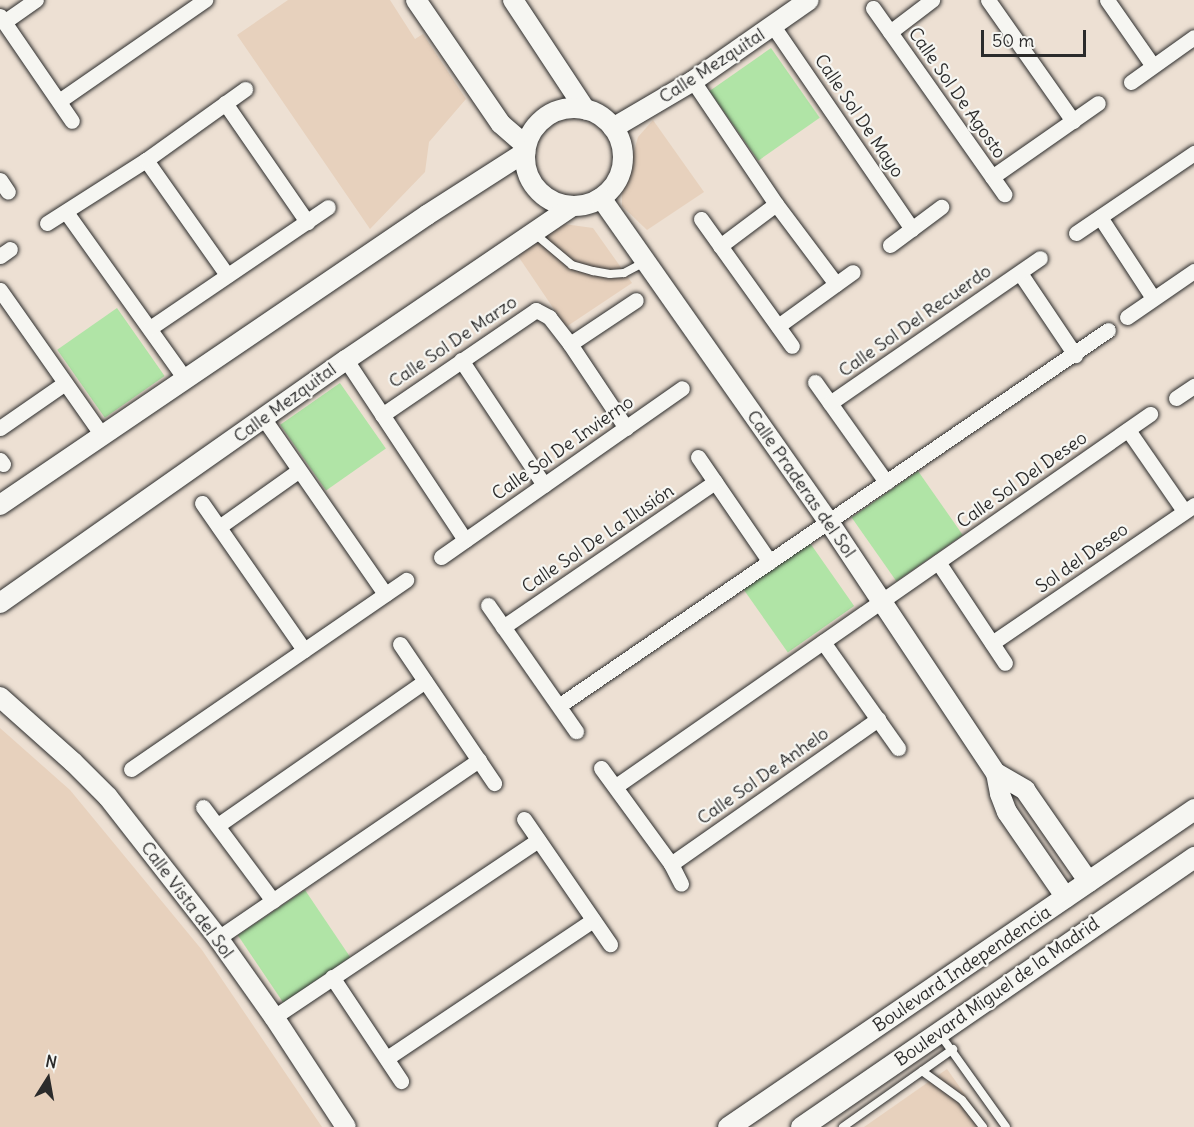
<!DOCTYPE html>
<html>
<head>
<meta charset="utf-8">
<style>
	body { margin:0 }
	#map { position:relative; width:1194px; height:1127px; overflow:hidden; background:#ede0d3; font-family:Delius,sans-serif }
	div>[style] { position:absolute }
	.built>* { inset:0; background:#e7d1bd }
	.green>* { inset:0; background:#b0e4a6; transform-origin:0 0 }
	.roads { filter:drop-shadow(0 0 2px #2b2b2b) drop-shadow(0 0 2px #2b2b2b) }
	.service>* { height:8px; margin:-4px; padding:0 4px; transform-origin:4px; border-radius:4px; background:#f6f6f2 }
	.minor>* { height:15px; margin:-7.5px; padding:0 7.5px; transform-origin:7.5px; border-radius:7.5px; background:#f6f6f2 }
	.tertiary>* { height:20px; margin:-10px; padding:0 10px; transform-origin:10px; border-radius:10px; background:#f6f6f2 }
	.tertiary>.ring { margin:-10px; padding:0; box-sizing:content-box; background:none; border:20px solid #f6f6f2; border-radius:50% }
	.secondary>* { height:21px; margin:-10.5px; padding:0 10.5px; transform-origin:10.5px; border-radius:10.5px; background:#f6f6f2 }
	span { translate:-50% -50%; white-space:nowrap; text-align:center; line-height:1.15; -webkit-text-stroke:4.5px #f6f6f2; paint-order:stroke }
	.street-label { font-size:18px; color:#2b2b2b }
	.north { position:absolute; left:18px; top:1049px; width:60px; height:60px; -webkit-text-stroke:4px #f6f6f2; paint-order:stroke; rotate:11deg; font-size:16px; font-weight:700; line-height:24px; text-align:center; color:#2b2b2b }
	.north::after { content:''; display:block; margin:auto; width:21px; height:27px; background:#2b2b2b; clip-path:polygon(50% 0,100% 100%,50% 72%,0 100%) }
	.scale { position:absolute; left:981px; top:30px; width:105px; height:27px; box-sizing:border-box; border:3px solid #2b2b2b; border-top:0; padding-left:8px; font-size:18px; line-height:21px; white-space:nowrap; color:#2b2b2b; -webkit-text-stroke:4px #f6f6f2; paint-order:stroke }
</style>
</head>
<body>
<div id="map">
	<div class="built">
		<i style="clip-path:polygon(288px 0,390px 0,415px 39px,423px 34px,466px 99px,429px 142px,425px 172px,370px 229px,237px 35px)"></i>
		<i style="clip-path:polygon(653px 120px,704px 192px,647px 230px,622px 206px,622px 194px,638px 137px)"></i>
		<i style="clip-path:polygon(564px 224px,593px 228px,632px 283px,566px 327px,518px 256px)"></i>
		<i style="clip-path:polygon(0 728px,70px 790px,202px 950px,322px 1127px,0 1127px)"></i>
		<i style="clip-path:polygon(947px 1069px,988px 1127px,864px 1127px)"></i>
	</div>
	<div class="green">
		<i style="left:771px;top:48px;width:85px;height:75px;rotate:55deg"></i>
		<i style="left:117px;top:308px;width:83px;height:73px;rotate:55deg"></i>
		<i style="left:340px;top:383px;width:80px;height:73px;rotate:55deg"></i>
		<i style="left:918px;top:471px;width:78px;height:81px;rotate:55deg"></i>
		<i style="left:810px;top:543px;width:77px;height:81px;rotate:55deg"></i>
		<i style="left:305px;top:890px;width:81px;height:81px;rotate:56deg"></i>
	</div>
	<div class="roads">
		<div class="service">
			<i style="left:535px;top:234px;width:48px;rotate:40deg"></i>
			<i style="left:572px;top:265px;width:22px;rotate:16deg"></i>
			<i style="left:593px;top:271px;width:17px;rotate:10deg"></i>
			<i style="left:610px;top:274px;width:14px;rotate:-4deg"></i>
			<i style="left:624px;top:273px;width:24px;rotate:-28deg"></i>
			<i style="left:939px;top:1033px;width:115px;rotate:54.5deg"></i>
			<i style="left:922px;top:1071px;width:49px;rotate:35.9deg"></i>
			<i style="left:962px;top:1100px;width:34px;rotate:52deg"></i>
			<i style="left:843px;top:1127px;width:135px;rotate:-35.3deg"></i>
		</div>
		<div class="minor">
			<i style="left:988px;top:0;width:148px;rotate:54.9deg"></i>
			<i style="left:1107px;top:0;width:80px;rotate:55.1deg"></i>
			<i style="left:873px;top:8px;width:228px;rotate:54.8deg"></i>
			<i style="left:0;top:16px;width:127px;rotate:55.6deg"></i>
			<i style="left:4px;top:22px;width:39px;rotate:-35deg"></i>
			<i style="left:773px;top:26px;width:246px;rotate:55.6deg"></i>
			<i style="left:890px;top:32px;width:53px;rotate:-37.3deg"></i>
			<i style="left:693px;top:81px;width:148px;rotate:56deg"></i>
			<i style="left:776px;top:204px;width:100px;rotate:53.1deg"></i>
			<i style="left:1131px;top:82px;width:77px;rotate:-35.5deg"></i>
			<i style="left:59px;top:101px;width:178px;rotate:-34.7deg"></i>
			<i style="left:225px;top:103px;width:145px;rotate:55.4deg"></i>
			<i style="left:146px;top:160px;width:141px;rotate:54.8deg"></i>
			<i style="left:992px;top:177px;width:129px;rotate:-34.9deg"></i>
			<i style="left:0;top:180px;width:14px;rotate:56deg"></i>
			<i style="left:66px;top:212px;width:205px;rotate:54.5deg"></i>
			<i style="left:1100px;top:217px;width:97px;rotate:56.8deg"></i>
			<i style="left:701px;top:219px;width:156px;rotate:54.4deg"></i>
			<i style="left:47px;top:223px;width:117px;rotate:-32.5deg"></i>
			<i style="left:146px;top:160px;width:122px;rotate:-35.6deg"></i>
			<i style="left:1076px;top:233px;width:143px;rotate:-34.1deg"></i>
			<i style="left:890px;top:245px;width:64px;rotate:-36.7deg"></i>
			<i style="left:720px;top:246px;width:70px;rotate:-36.9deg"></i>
			<i style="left:0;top:256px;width:12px;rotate:-35deg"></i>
			<i style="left:1020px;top:273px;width:99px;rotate:56.1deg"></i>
			<i style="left:0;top:290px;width:177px;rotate:54.9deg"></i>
			<i style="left:1127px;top:317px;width:81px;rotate:-34.5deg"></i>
			<i style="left:778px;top:326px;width:92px;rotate:-35.8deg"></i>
			<i style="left:150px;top:328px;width:215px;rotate:-34.2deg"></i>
			<i style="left:570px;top:344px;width:79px;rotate:-33.7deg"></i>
			<i style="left:346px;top:360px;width:216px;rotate:56.5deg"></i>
			<i style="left:461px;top:360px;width:150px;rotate:56.4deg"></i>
			<i style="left:815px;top:382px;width:123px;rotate:54.6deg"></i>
			<i style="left:1176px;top:398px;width:22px;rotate:-34deg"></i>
			<i style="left:830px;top:403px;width:255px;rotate:-34.6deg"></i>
			<i style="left:382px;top:415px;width:186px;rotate:-34.3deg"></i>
			<i style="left:536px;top:310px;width:15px;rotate:28deg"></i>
			<i style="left:549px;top:317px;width:34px;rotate:52deg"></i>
			<i style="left:570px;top:344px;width:101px;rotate:56.3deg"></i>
			<i style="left:264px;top:419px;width:213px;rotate:55.3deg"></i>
			<i style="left:0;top:428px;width:79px;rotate:-34.7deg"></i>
			<i style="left:1128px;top:430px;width:98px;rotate:55.3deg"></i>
			<i style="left:698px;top:457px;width:127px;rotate:55.6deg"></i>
			<i style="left:0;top:460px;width:5px;rotate:53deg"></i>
			<i style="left:202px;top:503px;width:179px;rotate:55.2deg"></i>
			<i style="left:219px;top:527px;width:97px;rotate:-35.3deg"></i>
			<i style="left:441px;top:557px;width:294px;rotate:-35deg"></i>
			<i style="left:938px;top:562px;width:121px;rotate:56.4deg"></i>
			<i style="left:488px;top:605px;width:154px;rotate:55.1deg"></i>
			<i style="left:503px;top:627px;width:257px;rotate:-34.4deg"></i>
			<i style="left:823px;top:642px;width:130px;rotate:54.7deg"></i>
			<i style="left:992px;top:643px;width:245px;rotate:-34.3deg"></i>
			<i style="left:400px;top:644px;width:168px;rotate:55.9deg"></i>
			<i style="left:560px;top:705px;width:664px;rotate:-34.38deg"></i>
			<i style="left:601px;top:768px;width:119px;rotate:53.9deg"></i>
			<i style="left:671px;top:864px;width:22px;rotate:63deg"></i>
			<i style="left:131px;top:769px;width:334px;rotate:-34.5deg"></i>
			<i style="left:616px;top:786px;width:651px;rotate:-34.86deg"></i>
			<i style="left:203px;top:807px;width:117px;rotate:53.3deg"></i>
			<i style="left:524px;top:819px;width:152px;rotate:55.5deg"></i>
			<i style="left:218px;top:825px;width:252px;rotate:-34.8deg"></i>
			<i style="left:671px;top:864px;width:253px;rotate:-35deg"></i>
			<i style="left:218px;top:938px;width:316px;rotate:-34.3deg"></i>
			<i style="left:332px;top:977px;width:125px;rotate:56.4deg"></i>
			<i style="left:274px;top:1017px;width:318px;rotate:-33.8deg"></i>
			<i style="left:387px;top:1058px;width:248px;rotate:-33.8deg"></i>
		</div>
		<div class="tertiary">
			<i style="left:416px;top:0;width:150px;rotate:55.6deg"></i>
			<i style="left:501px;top:124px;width:33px;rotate:41deg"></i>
			<i style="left:513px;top:0;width:131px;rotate:56.6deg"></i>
			<i class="ring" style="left:525px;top:108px;width:78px;height:78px"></i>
			<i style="left:613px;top:128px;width:93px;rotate:-30.4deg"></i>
			<i style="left:693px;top:81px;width:141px;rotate:-34.9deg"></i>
			<i style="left:601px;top:198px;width:396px;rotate:54.9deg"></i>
			<i style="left:829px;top:522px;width:301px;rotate:56.4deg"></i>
			<i style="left:996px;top:773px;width:21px;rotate:79deg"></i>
			<i style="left:1000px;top:794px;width:19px;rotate:69deg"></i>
			<i style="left:1007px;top:812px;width:104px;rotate:55.5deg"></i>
			<i style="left:0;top:505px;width:516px;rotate:-34.18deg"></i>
			<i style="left:427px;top:215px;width:117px;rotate:-32.7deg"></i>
			<i style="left:0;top:603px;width:423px;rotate:-35.1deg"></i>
			<i style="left:346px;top:360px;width:274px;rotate:-34.2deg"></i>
			<i style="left:0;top:697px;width:98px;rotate:41.7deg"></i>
			<i style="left:73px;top:762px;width:49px;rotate:45deg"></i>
			<i style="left:108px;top:797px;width:179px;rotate:52deg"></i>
			<i style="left:218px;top:938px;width:97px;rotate:54.7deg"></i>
			<i style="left:274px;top:1017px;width:131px;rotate:56.8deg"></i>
			<i style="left:996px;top:773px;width:34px;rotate:30deg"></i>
			<i style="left:1025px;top:790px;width:112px;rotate:55.2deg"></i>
		</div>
		<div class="secondary">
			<i style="left:728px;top:1127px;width:564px;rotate:-34.31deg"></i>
			<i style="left:801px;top:1127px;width:477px;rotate:-34.5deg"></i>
		</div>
	</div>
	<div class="street-label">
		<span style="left:712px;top:66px;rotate:-33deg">Calle Mezquital</span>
		<span style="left:957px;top:93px;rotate:55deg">Calle Sol De Agosto</span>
		<span style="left:859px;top:116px;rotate:56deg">Calle Sol De Mayo</span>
		<span style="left:915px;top:321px;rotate:-35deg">Calle Sol Del Recuerdo</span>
		<span style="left:453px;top:342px;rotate:-34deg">Calle Sol De Marzo</span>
		<span style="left:285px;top:403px;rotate:-36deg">Calle Mezquital</span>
		<span style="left:563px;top:448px;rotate:-35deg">Calle Sol De Invierno</span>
		<span style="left:1022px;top:480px;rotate:-35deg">Calle Sol Del Deseo</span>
		<span style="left:801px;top:484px;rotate:55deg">Calle Praderas del Sol</span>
		<span style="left:598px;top:539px;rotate:-34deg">Calle Sol De La Ilusión</span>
		<span style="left:1082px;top:558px;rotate:-35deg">Sol del Deseo</span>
		<span style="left:763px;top:776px;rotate:-35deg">Calle Sol De Anhelo</span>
		<span style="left:187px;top:900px;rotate:53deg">Calle Vista del Sol</span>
		<span style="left:962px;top:969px;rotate:-34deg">Boulevard Independencia</span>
		<span style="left:997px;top:992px;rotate:-35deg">Boulevard Miguel de la Madrid</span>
	</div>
	<div class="north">N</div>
	<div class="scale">50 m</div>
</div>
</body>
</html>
